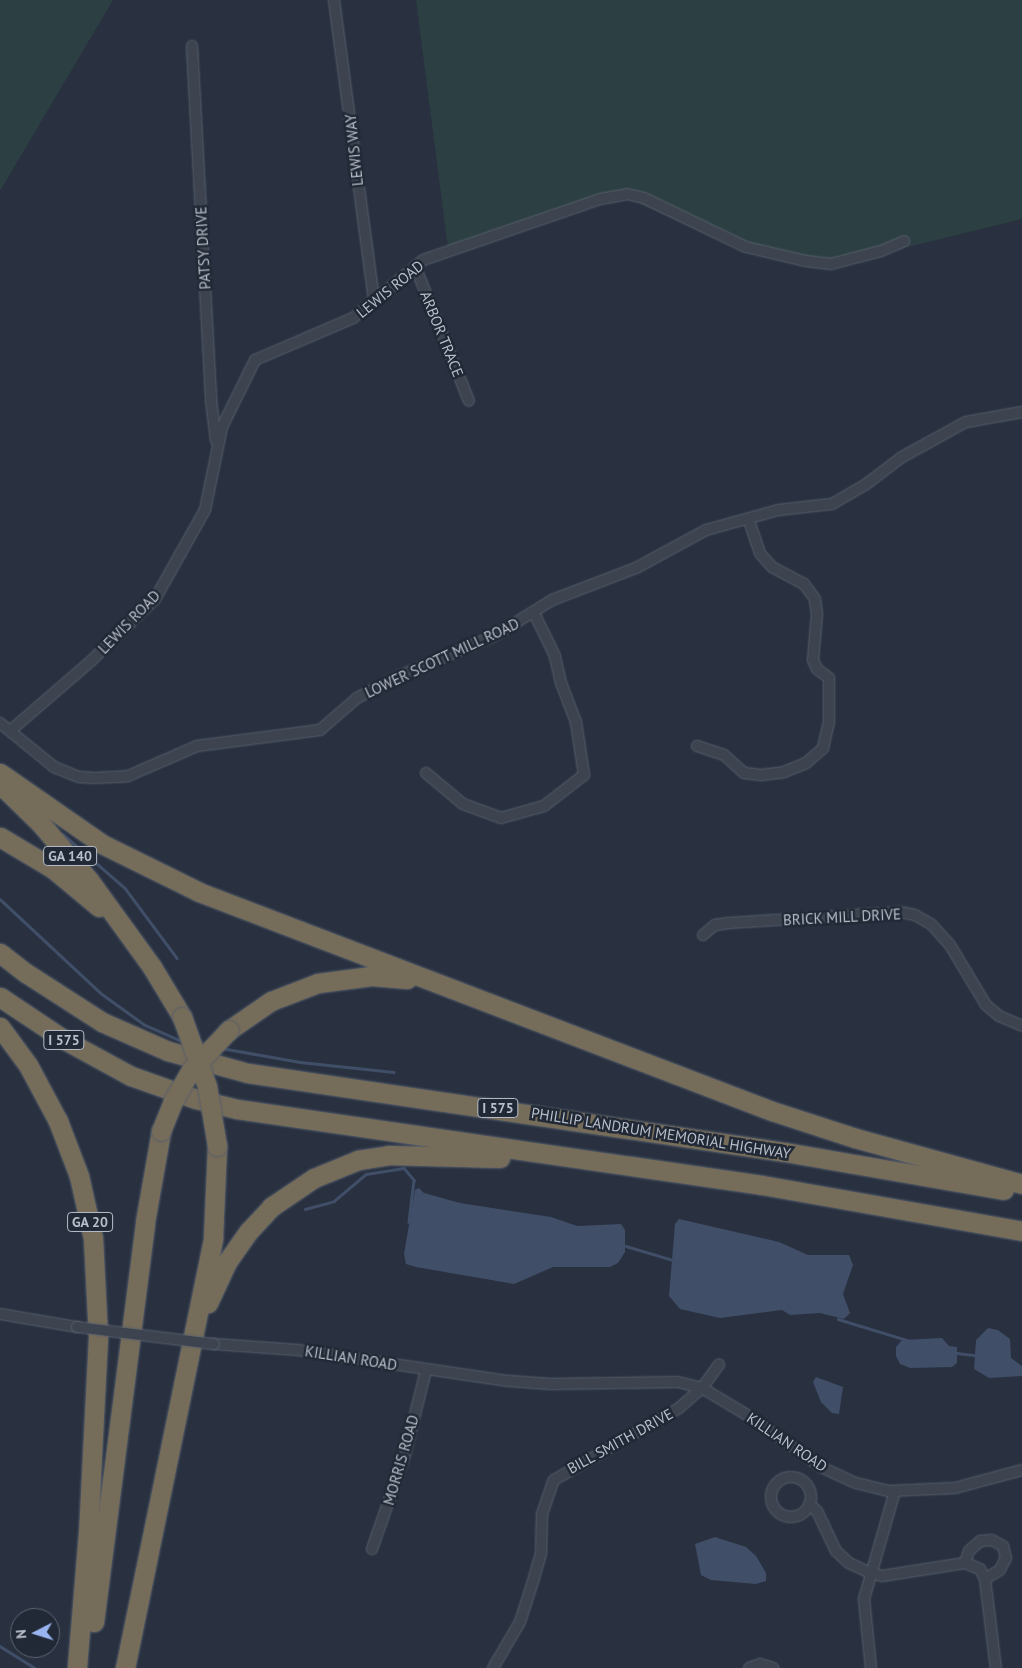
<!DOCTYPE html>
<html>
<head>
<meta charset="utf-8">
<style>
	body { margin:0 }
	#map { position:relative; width:1022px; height:1668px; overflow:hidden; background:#293140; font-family:"PT Sans",sans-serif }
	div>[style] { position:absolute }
	.green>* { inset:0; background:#2c3f42 }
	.water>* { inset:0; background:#404e68 }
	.stream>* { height:2.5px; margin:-1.25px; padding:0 1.25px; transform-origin:1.25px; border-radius:1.25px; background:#404e68 }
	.roads { filter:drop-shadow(0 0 1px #575f6b) drop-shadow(0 0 1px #575f6b) }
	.street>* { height:10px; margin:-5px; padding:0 5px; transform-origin:5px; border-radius:5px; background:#3d4450 }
	.street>.ring { margin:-5px; padding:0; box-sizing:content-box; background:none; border:10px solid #3d4450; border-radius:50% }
	.highway>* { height:19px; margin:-9.5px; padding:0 9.5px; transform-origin:9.5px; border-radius:9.5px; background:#766c5a }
	.bridges { filter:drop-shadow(0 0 1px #575f6b) drop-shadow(0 0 1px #575f6b) }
	.street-bridge>* { height:10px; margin:-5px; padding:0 5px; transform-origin:5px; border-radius:5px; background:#3d4450 }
	.highway-bridge>* { height:19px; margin:-9.5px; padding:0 9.5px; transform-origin:9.5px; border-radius:9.5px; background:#766c5a }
	span { translate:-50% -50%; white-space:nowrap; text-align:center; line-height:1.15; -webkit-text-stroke:5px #212936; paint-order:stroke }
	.shield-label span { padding:1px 4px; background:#212936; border:1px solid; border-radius:4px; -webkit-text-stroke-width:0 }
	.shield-label { font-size:14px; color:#b9bfca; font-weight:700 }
	.street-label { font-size:15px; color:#b9bfca }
	.north { position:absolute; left:10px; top:1608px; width:50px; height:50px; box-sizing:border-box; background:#212936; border:1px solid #5e6571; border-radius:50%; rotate:265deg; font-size:14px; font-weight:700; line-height:20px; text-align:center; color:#b9bfca }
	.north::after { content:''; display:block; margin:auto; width:18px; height:22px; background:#98b5f1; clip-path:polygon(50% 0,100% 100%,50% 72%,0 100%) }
</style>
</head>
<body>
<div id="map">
	<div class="green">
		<i style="clip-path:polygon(0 0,113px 0,0 191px)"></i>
		<i style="clip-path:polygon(416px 0,1022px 0,1022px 219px,842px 263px,715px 238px,619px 194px,448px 248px)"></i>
	</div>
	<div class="water">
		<i style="clip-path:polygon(419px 1188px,424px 1193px,460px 1203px,551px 1217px,577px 1226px,621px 1224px,625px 1230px,625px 1252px,618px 1263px,610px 1267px,553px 1267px,514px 1284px,416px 1267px,406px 1264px,404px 1254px,415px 1190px)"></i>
		<i style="clip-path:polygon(679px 1219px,779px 1242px,808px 1255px,849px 1255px,853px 1265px,843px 1294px,850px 1313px,844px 1319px,820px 1313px,790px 1315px,782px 1310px,720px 1318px,680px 1309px,669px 1296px,675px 1224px)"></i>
		<i style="clip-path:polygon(988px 1328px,998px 1330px,1010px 1339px,1011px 1358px,1022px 1366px,1022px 1376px,989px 1378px,974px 1369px,976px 1340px)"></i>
		<i style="clip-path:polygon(942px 1338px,949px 1346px,957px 1347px,957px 1363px,952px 1367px,910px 1368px,900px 1364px,896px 1356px,896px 1347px,902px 1340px)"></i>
		<i style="clip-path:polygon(816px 1377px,843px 1387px,839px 1414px,832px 1413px,821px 1402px,813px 1382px)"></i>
		<i style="clip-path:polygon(715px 1537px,746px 1547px,756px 1556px,766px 1573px,766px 1581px,756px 1584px,711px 1580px,701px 1575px,695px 1544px)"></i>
	</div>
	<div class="stream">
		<i style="left:63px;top:834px;width:82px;rotate:41.1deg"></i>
		<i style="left:125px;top:888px;width:87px;rotate:53.4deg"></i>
		<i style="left:0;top:899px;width:139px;rotate:43deg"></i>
		<i style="left:102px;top:994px;width:53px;rotate:35.8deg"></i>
		<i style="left:145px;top:1025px;width:43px;rotate:23.6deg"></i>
		<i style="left:221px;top:1048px;width:80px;rotate:10deg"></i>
		<i style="left:300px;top:1062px;width:94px;rotate:6.1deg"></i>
		<i style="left:305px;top:1209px;width:30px;rotate:-15deg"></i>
		<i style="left:334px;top:1201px;width:42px;rotate:-40.2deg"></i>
		<i style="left:366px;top:1174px;width:38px;rotate:-9deg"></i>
		<i style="left:404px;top:1168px;width:16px;rotate:50deg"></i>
		<i style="left:414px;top:1180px;width:42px;rotate:96.8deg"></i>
		<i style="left:626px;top:1246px;width:49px;rotate:16.6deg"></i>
		<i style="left:838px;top:1319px;width:72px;rotate:16.9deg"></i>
		<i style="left:957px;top:1353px;width:17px;rotate:7deg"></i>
		<i style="left:0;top:1646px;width:41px;rotate:32.2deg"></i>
	</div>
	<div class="roads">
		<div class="street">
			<i style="left:334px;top:0;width:303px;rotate:82.4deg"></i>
			<i style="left:192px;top:46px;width:355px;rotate:86.9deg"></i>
			<i style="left:211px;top:400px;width:41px;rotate:83deg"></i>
			<i style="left:415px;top:266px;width:145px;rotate:68.2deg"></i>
			<i style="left:0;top:723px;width:70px;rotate:39.2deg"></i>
			<i style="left:54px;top:767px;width:27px;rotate:22deg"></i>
			<i style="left:79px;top:777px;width:15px;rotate:4deg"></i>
			<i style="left:94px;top:778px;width:34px;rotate:-3deg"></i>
			<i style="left:128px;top:776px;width:75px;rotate:-23.5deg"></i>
			<i style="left:197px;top:746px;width:124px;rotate:-7.4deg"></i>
			<i style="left:320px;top:730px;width:49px;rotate:-40.9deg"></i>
			<i style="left:357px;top:698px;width:47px;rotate:-27.6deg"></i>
			<i style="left:399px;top:676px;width:103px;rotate:-22.8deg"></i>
			<i style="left:494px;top:636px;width:68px;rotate:-31.8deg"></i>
			<i style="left:552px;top:600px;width:90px;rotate:-20.9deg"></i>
			<i style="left:636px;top:568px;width:80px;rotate:-28.5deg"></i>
			<i style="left:706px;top:530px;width:75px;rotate:-15.5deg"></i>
			<i style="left:778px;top:510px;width:54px;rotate:-6.3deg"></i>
			<i style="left:832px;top:504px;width:38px;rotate:-30deg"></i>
			<i style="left:865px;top:485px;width:46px;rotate:-37.1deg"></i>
			<i style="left:902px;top:457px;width:73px;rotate:-28.7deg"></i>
			<i style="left:966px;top:422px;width:57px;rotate:-10.1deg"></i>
			<i style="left:10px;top:731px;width:107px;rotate:-40.8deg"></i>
			<i style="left:91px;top:661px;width:89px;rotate:-44.1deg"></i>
			<i style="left:155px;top:599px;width:102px;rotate:-60.7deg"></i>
			<i style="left:205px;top:510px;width:85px;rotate:-78.4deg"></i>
			<i style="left:222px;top:427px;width:75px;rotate:-63.8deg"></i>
			<i style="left:255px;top:360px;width:107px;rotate:-23.2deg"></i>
			<i style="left:353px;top:318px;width:91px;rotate:-39.6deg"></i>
			<i style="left:423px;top:260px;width:187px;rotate:-19deg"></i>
			<i style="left:600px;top:199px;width:27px;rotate:-10deg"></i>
			<i style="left:627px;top:194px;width:17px;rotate:13deg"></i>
			<i style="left:644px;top:198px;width:113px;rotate:25.7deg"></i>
			<i style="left:746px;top:247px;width:62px;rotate:13.1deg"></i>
			<i style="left:806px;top:261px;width:25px;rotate:7deg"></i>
			<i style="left:831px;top:264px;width:52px;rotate:-14.6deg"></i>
			<i style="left:881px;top:251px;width:25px;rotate:-23deg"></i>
			<i style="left:697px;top:746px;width:28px;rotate:18deg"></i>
			<i style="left:724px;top:755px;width:27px;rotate:42deg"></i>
			<i style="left:744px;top:773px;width:17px;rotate:7deg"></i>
			<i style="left:761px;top:775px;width:23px;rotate:-7deg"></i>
			<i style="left:784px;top:772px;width:24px;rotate:-22deg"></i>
			<i style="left:806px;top:763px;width:23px;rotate:-41deg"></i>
			<i style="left:823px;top:748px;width:26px;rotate:-77deg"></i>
			<i style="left:829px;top:723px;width:45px;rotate:-90deg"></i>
			<i style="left:829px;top:678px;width:15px;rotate:-143deg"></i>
			<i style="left:817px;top:669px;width:10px;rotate:-114deg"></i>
			<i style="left:813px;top:660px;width:46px;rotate:-85deg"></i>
			<i style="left:817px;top:614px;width:15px;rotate:-98deg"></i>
			<i style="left:815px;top:599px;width:19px;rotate:-126deg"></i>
			<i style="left:804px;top:584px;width:36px;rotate:-152deg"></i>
			<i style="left:772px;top:567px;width:18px;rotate:-131deg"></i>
			<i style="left:760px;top:553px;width:36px;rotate:-109deg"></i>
			<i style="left:426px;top:773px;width:48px;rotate:40deg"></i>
			<i style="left:463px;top:804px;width:40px;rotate:20.2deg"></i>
			<i style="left:501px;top:818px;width:45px;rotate:-15.6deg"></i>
			<i style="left:544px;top:806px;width:51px;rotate:-37.8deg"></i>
			<i style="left:584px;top:775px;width:54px;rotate:-98.6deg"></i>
			<i style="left:576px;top:722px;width:42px;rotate:-111deg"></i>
			<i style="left:561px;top:683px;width:28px;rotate:-103deg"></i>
			<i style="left:555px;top:656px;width:48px;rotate:-116deg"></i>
			<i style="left:703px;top:935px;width:16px;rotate:-40deg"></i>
			<i style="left:715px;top:925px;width:14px;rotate:-8deg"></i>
			<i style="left:729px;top:923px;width:171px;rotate:-3.7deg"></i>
			<i style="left:900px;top:912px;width:15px;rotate:11deg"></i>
			<i style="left:915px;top:915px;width:20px;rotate:30deg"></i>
			<i style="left:932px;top:925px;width:27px;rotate:48deg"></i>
			<i style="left:950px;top:945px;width:70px;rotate:59deg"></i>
			<i style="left:986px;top:1005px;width:17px;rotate:40deg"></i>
			<i style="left:999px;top:1016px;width:25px;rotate:23deg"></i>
			<i style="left:0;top:1314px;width:78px;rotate:9.6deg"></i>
			<i style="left:214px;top:1344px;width:84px;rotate:4.1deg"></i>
			<i style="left:298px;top:1350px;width:213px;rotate:8.4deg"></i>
			<i style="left:509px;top:1381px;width:42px;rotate:4.1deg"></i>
			<i style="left:551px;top:1384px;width:127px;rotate:-0.9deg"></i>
			<i style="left:678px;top:1382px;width:25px;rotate:14deg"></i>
			<i style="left:702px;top:1388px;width:52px;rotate:31deg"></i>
			<i style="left:747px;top:1415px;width:90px;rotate:35.1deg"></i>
			<i style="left:821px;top:1467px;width:38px;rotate:25deg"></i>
			<i style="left:856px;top:1483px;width:34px;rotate:14deg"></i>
			<i style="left:889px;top:1491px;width:66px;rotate:-2.6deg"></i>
			<i style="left:955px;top:1488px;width:69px;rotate:-15deg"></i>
			<i class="ring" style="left:771px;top:1477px;width:30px;height:30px"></i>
			<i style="left:809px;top:1504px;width:11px;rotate:41deg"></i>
			<i style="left:817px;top:1511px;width:44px;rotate:64.6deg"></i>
			<i style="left:836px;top:1551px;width:18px;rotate:43deg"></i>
			<i style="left:849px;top:1563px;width:23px;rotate:25deg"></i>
			<i style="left:870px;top:1573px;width:12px;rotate:14deg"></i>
			<i style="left:882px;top:1576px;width:84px;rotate:-8.9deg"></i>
			<i style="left:965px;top:1563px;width:16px;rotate:22deg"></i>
			<i style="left:980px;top:1569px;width:11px;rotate:63deg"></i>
			<i style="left:985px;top:1579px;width:90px;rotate:83deg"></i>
			<i style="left:372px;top:1549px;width:100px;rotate:-70.7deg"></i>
			<i style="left:405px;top:1455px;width:88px;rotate:-76.1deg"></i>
			<i style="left:965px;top:1563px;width:13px;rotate:-72deg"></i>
			<i style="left:969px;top:1551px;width:15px;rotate:-42deg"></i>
			<i style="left:980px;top:1541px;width:12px;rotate:-5deg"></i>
			<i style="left:992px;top:1540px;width:13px;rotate:29deg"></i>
			<i style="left:1003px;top:1546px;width:12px;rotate:76deg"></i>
			<i style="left:1006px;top:1558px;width:13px;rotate:117deg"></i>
			<i style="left:1000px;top:1570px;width:17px;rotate:149deg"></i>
			<i style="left:493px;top:1668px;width:53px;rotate:-59.6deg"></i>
			<i style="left:520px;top:1622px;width:46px;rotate:-72.3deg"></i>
			<i style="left:534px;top:1578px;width:25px;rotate:-74deg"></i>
			<i style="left:541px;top:1554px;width:40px;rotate:-88.6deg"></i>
			<i style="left:542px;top:1514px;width:36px;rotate:-71deg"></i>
			<i style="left:554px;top:1480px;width:144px;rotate:-29.9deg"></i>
			<i style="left:679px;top:1408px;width:30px;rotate:-41deg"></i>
			<i style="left:702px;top:1388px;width:29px;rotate:-54deg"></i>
			<i style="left:749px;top:1668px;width:12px;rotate:-20deg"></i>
			<i style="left:760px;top:1664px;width:14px;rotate:17deg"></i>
			<i style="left:871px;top:1668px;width:69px;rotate:-95.8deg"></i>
			<i style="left:864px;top:1599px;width:112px;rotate:-74deg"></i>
		</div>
		<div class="highway">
			<i style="left:0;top:773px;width:124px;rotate:34.8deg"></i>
			<i style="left:102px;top:844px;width:108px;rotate:26.3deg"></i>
			<i style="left:199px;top:892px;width:613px;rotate:20.92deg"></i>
			<i style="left:772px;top:1111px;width:87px;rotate:18deg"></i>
			<i style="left:855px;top:1138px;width:173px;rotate:15.4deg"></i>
			<i style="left:4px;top:788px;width:50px;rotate:44.2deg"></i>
			<i style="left:40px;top:823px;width:75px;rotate:49.3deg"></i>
			<i style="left:89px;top:880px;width:107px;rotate:54.1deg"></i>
			<i style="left:152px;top:967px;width:58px;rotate:59deg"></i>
			<i style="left:0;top:837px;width:61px;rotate:30.8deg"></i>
			<i style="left:52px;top:868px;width:61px;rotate:39.7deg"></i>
			<i style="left:0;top:953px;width:33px;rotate:38deg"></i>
			<i style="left:26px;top:973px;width:90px;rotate:32.8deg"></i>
			<i style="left:102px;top:1022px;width:72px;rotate:23.7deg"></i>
			<i style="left:168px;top:1051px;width:83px;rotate:15.4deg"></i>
			<i style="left:248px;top:1073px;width:543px;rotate:8.37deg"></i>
			<i style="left:785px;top:1152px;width:222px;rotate:9.8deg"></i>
			<i style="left:0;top:997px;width:76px;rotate:33.7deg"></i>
			<i style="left:63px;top:1039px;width:77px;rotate:28.6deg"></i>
			<i style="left:131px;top:1076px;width:69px;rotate:19.5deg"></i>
			<i style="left:196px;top:1099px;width:42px;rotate:13.7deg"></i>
			<i style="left:237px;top:1109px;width:530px;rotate:8.24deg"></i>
			<i style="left:762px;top:1185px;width:264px;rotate:10deg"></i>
			<i style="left:0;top:1027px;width:47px;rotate:53.6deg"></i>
			<i style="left:28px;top:1065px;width:64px;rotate:61.8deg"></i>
			<i style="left:58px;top:1121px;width:59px;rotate:69.1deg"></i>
			<i style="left:79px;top:1176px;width:64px;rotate:77.3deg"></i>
			<i style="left:93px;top:1238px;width:99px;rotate:87.1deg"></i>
			<i style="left:98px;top:1337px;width:196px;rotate:92.9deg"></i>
			<i style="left:88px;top:1533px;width:135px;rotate:94.7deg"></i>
			<i style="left:229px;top:1030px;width:51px;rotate:-34.6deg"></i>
			<i style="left:271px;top:1001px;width:50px;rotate:-21deg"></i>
			<i style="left:318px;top:983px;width:54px;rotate:-7.4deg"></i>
			<i style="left:372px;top:976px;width:35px;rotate:5deg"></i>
			<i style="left:208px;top:1303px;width:45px;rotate:-65.1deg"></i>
			<i style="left:227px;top:1262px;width:37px;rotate:-55deg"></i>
			<i style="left:248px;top:1232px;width:34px;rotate:-47deg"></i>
			<i style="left:271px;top:1207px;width:52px;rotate:-34deg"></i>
			<i style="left:314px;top:1178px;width:48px;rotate:-22.2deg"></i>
			<i style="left:358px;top:1160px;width:30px;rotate:-9deg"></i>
			<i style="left:388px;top:1155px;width:112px;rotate:1.5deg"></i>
			<i style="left:94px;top:1622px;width:403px;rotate:-82.7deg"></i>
			<i style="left:145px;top:1222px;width:92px;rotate:-80deg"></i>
			<i style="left:125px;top:1668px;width:439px;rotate:-78.4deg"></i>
			<i style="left:213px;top:1238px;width:92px;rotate:-87.5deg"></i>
		</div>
	</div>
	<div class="bridges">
		<div class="street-bridge">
			<i style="left:77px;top:1327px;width:138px;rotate:7.1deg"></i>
		</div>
		<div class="highway-bridge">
			<i style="left:182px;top:1017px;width:73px;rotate:70.1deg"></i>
			<i style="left:207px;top:1086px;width:61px;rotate:80.5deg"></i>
			<i style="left:161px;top:1131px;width:32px;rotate:-68deg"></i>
			<i style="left:173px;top:1101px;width:36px;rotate:-60deg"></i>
			<i style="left:191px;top:1070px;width:55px;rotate:-46.5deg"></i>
		</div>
	</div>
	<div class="shield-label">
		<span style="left:70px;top:856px">GA 140</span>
		<span style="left:64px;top:1040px">I 575</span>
		<span style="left:498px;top:1108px">I 575</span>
		<span style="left:90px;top:1222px">GA 20</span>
	</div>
	<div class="street-label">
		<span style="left:354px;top:150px;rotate:-96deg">LEWIS WAY</span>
		<span style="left:203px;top:248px;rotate:-93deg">PATSY DRIVE</span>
		<span style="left:390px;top:289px;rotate:-39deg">LEWIS ROAD</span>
		<span style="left:442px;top:334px;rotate:68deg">ARBOR TRACE</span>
		<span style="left:129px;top:622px;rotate:-46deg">LEWIS ROAD</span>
		<span style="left:442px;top:658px;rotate:-25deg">LOWER SCOTT MILL ROAD</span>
		<span style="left:842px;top:917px;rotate:-3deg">BRICK MILL DRIVE</span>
		<span style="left:661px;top:1133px;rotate:9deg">PHILLIP LANDRUM MEMORIAL HIGHWAY</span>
		<span style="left:351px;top:1358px;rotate:9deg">KILLIAN ROAD</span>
		<span style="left:620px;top:1441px;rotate:-29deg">BILL SMITH DRIVE</span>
		<span style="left:787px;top:1442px;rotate:34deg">KILLIAN ROAD</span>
		<span style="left:401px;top:1460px;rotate:-74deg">MORRIS ROAD</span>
	</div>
	<div class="north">N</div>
</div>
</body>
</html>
